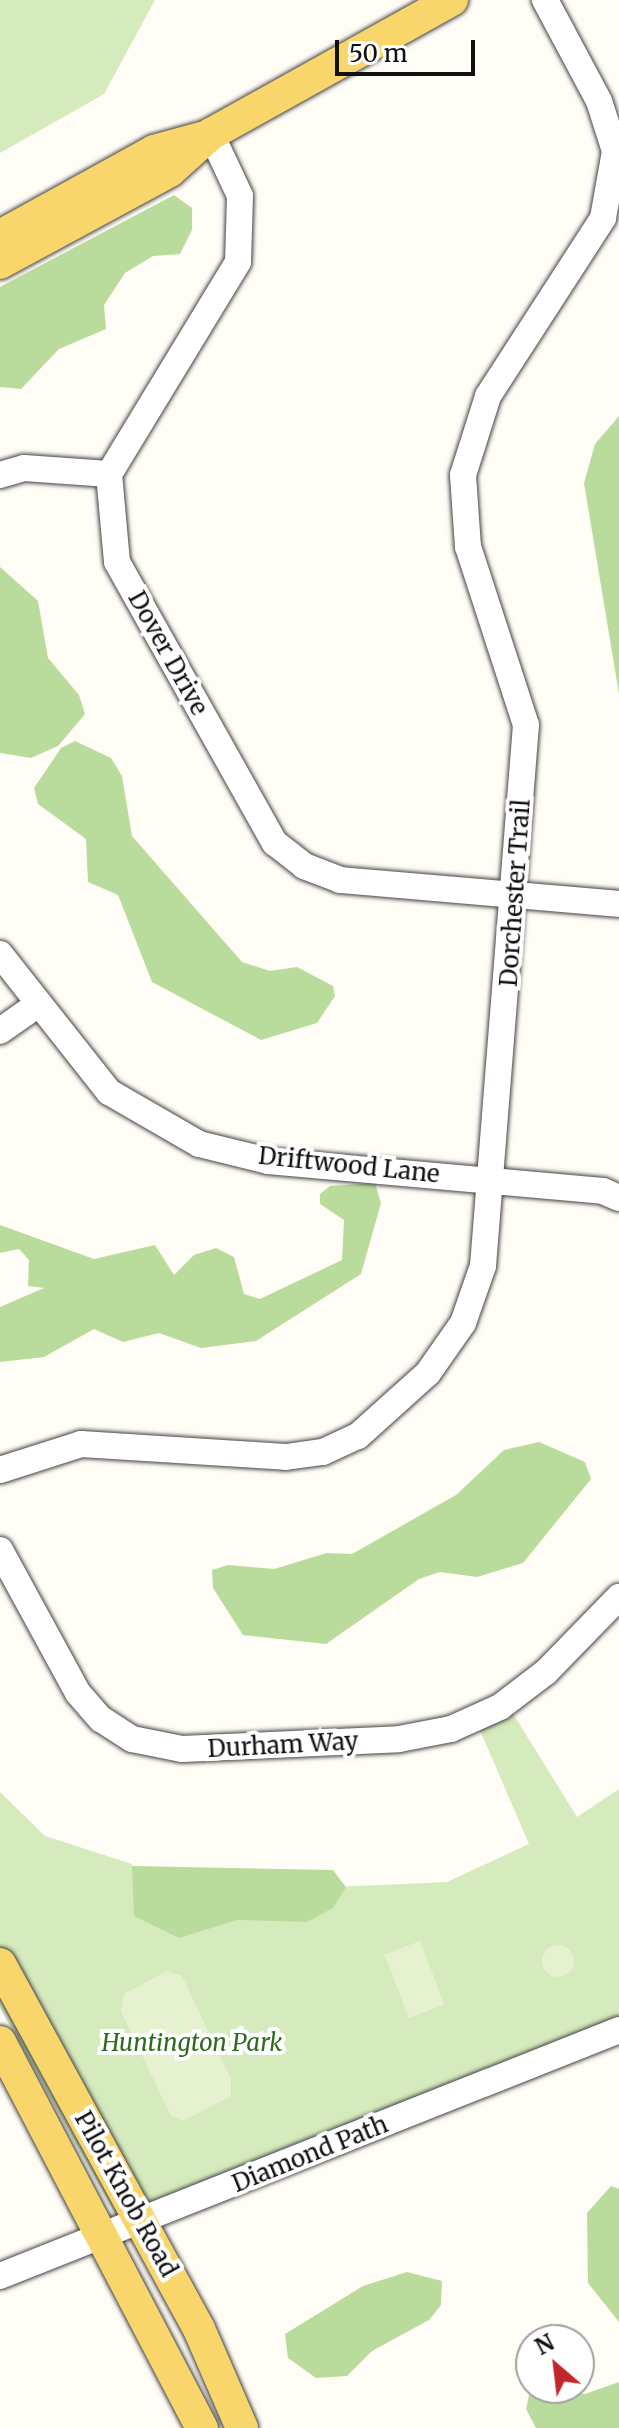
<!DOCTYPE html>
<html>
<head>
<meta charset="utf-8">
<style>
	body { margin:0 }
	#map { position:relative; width:619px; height:2428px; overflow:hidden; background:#fffdf5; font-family:Merriweather,serif }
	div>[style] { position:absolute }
	.green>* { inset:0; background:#d5ebbd }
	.forest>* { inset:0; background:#b9dc9c }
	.pitch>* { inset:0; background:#e6f2cf; transform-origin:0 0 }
	.round { border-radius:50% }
	.roads { filter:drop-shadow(0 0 2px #444) drop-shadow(0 0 2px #444) }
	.minor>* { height:26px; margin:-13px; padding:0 13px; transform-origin:13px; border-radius:13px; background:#fff }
	.major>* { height:32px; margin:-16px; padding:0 16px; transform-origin:16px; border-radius:16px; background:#f9d66b }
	span { translate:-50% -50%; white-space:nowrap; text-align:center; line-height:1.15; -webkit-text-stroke:8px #fff; paint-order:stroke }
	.street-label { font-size:24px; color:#111 }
	.park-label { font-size:24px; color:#2f6b1f; font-style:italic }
	.north { position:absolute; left:515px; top:2324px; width:80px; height:80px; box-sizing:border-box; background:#fff; border:2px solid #a0a0a0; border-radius:50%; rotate:332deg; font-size:22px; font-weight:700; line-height:32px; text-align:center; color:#111 }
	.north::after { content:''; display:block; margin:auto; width:28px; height:36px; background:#c4262e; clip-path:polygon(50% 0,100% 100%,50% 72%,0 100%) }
	.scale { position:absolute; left:335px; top:40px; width:140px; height:36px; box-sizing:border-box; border:4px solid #111; border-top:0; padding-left:10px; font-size:24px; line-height:28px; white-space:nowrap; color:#111; -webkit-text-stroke:6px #fff; paint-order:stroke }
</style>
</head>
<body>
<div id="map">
	<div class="green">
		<i style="clip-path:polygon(0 0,155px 0,104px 94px,0 153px)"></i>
		<i style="clip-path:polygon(507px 1704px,577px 1817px,619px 1789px,619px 2034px,124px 2229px,0 2008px,0 1792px,45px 1836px,132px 1864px,137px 1896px,447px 1882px,529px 1844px,476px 1721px)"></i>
	</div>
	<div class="forest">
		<i style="clip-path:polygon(174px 195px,192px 208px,192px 230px,180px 254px,153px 256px,125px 273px,104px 305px,106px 329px,59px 349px,21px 389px,0 387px,0 287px)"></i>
		<i style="clip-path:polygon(619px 416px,619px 694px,584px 483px,595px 444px)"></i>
		<i style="clip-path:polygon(0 567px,38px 601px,48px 658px,79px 695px,85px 714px,58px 746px,31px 758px,0 753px)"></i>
		<i style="clip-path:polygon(75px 741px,111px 758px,122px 776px,132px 836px,242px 962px,270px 971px,297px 967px,333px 986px,335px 996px,317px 1023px,261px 1040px,152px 982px,118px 895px,88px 882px,86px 839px,38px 804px,34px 788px,61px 748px)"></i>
		<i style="clip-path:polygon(375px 1183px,381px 1203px,361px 1274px,256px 1341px,201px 1348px,159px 1333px,123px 1342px,94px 1329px,44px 1357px,0 1362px,0 1307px,44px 1288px,28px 1286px,29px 1260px,19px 1249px,0 1253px,0 1225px,94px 1259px,155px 1245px,174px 1275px,194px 1255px,216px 1248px,234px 1257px,244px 1294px,260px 1299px,342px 1260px,344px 1220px,320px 1204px,320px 1194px,330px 1186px)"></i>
		<i style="clip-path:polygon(539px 1442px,585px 1462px,591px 1479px,523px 1563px,477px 1577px,440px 1572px,419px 1579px,326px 1644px,243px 1635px,213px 1588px,212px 1570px,228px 1565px,274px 1569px,327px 1553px,352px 1554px,456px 1495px,504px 1450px)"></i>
		<i style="clip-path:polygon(132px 1866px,333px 1870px,346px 1887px,333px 1908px,307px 1922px,237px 1920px,179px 1938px,134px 1916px)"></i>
		<i style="clip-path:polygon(611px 2186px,619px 2189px,619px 2322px,588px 2283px,587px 2213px)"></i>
		<i style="clip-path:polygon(407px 2272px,442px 2281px,441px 2305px,429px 2320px,372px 2351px,347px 2376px,316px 2378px,288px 2358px,285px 2334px,363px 2286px)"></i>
		<i style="clip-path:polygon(619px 2382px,619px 2428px,536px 2428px,526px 2409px,531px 2386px,585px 2394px)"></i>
	</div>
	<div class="pitch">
		<i style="left:420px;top:1941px;width:68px;height:38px;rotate:69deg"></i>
		<i class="round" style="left:542px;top:1945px;width:32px;height:32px"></i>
		<i style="clip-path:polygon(167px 1971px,182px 1976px,231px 2079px,231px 2096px,183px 2121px,171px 2116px,121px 2011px,124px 1994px)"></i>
	</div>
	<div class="roads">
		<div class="minor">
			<i style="left:211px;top:134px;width:68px;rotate:64.9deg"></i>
			<i style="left:240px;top:196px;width:66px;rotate:91.7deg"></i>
			<i style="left:238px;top:262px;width:248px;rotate:121.3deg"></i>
			<i style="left:109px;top:474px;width:88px;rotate:84.8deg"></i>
			<i style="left:117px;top:562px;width:322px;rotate:60.7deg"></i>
			<i style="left:275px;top:843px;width:37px;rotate:38deg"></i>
			<i style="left:304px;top:866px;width:39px;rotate:21deg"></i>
			<i style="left:340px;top:880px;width:280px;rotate:4.9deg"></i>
			<i style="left:0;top:475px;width:25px;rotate:-16deg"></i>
			<i style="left:24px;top:468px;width:85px;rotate:4deg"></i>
			<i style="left:0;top:954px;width:176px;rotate:51.7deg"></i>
			<i style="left:109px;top:1092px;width:104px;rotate:30deg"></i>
			<i style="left:199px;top:1144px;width:71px;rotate:13.8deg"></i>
			<i style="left:268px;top:1161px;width:336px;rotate:5.1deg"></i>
			<i style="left:603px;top:1191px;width:17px;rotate:24deg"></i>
			<i style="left:0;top:1031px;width:42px;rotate:-35.2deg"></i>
			<i style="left:0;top:1470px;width:85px;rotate:-17.8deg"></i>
			<i style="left:81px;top:1444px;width:205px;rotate:3.6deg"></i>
			<i style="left:286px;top:1457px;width:37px;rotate:-8deg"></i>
			<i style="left:323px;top:1452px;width:38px;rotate:-25deg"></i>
			<i style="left:358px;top:1436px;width:94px;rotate:-42deg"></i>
			<i style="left:428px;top:1373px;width:61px;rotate:-55deg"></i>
			<i style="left:463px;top:1323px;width:60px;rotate:-70.7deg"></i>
			<i style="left:483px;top:1266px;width:543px;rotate:-85.46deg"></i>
			<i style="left:526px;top:725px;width:187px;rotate:-108deg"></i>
			<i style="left:468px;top:547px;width:72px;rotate:-94deg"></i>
			<i style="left:463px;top:475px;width:83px;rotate:-72.4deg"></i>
			<i style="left:488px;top:396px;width:212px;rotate:-57.1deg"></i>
			<i style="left:603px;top:218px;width:68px;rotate:-79.8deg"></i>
			<i style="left:615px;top:151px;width:52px;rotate:-107.7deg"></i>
			<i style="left:599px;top:101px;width:115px;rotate:-118.1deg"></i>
			<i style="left:0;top:1550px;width:163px;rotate:61.4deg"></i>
			<i style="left:78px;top:1693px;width:35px;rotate:49deg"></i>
			<i style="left:101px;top:1719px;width:37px;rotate:33deg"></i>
			<i style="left:132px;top:1739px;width:51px;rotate:11.3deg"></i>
			<i style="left:182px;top:1749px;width:217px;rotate:-2.6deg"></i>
			<i style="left:399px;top:1739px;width:53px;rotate:-10.9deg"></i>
			<i style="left:451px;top:1729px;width:54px;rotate:-24.2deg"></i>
			<i style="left:500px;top:1707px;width:58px;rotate:-37.3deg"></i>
			<i style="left:546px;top:1672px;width:105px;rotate:-45.8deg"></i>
			<i style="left:0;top:2276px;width:666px;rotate:-21.67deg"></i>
		</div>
		<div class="major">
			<i style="left:0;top:236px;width:176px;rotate:-28.9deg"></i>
			<i style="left:154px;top:151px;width:49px;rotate:-15.5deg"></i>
			<i style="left:0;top:263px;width:193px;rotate:-28.4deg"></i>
			<i style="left:170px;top:171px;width:55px;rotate:-42.1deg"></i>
			<i style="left:211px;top:134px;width:276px;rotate:-29.1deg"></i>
			<i style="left:0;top:1964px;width:416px;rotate:61.4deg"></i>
			<i style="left:199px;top:2329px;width:108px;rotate:66.5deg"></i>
			<i style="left:0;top:2042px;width:436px;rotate:62.4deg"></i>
		</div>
	</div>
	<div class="street-label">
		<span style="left:168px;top:653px;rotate:61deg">Dover Drive</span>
		<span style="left:515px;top:893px;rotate:-86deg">Dorchester Trail</span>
		<span style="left:349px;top:1165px;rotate:6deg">Driftwood Lane</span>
		<span style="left:283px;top:1745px;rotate:-3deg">Durham Way</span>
		<span style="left:310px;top:2154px;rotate:-22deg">Diamond Path</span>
		<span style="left:126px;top:2194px;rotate:61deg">Pilot Knob Road</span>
	</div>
	<div class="park-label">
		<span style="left:192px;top:2043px">Huntington Park</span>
	</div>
	<div class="north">N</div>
	<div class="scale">50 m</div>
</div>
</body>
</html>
